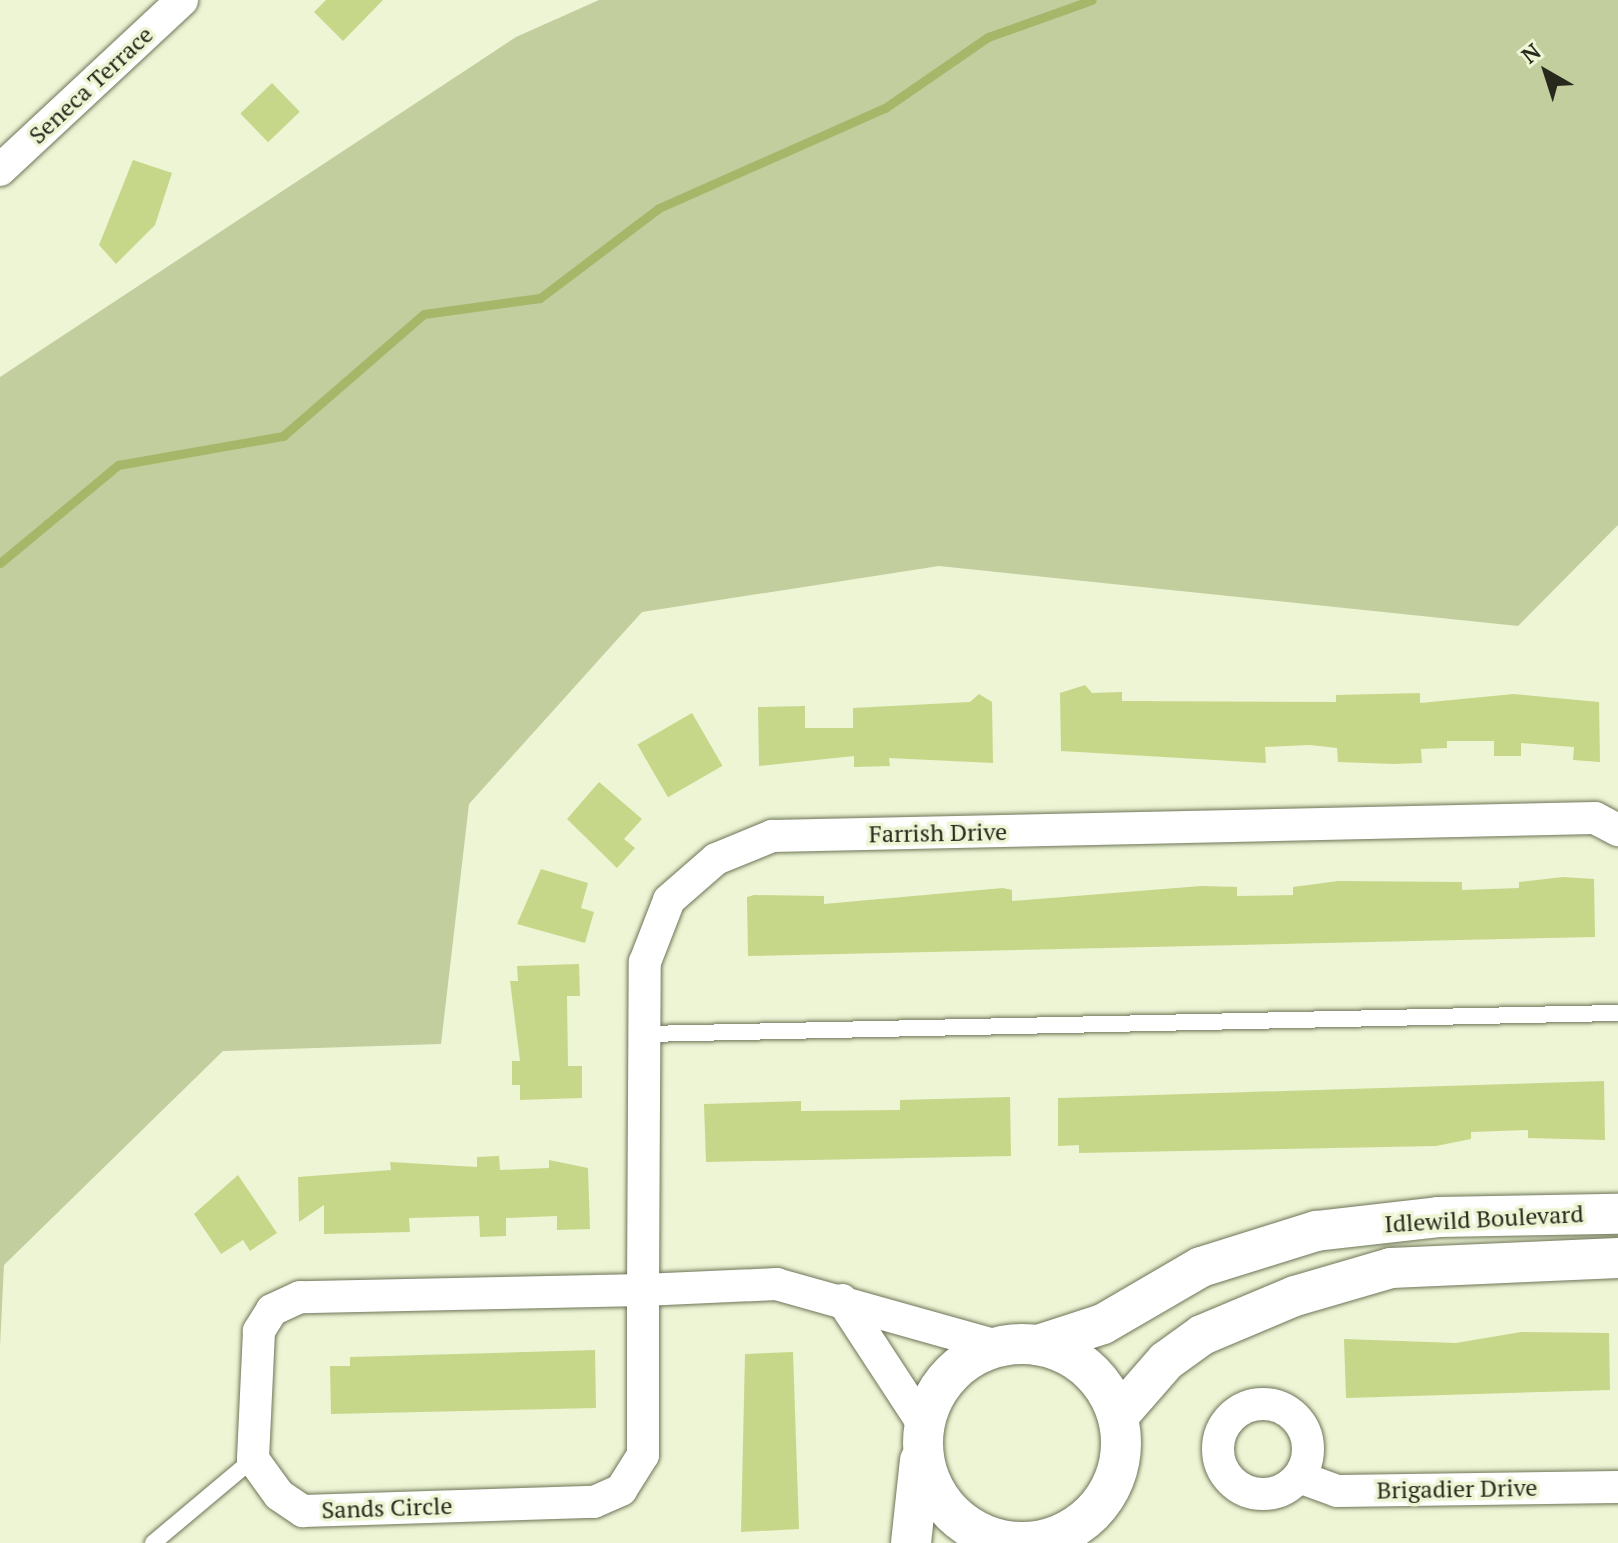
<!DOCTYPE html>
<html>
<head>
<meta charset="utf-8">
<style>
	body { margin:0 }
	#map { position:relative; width:1618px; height:1543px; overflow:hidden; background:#edf5d5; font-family:"PT Serif",serif }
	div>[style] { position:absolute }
	.green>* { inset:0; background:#c3ce9e }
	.stream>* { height:9px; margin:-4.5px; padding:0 4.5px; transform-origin:4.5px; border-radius:4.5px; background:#a7b769 }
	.building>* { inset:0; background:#c7d789; transform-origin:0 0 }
	.roads { filter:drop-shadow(0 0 2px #6e7558) drop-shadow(0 0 2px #6e7558) }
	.service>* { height:16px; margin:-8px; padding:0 8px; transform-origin:8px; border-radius:8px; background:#fff }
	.minor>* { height:32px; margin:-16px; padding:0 16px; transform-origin:16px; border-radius:16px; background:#fff }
	.minor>.ring { margin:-16px; padding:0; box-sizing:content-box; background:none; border:32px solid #fff; border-radius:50% }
	.tertiary>* { height:40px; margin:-20px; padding:0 20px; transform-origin:20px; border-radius:20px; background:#fff }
	.tertiary>.ring { margin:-20px; padding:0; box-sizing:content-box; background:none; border:40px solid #fff; border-radius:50% }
	span { translate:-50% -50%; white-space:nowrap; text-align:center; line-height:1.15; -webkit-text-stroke:7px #edf5d5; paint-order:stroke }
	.street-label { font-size:24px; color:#27291d }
	.north { position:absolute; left:1506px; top:32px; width:80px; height:80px; -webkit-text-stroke:6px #edf5d5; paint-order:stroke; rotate:321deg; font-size:22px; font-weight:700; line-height:32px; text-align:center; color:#27291d }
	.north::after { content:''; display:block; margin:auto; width:28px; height:36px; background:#27291d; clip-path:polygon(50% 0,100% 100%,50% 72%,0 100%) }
</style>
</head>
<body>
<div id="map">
	<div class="green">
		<i style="clip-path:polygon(599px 0,1618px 0,1618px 525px,1518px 626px,939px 566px,642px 612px,469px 804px,441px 1044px,223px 1051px,4px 1265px,0 1347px,0 377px,516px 37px)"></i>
	</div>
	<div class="stream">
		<i style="left:0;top:563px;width:153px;rotate:-39.7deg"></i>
		<i style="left:118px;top:465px;width:168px;rotate:-10deg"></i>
		<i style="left:283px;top:436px;width:186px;rotate:-40.9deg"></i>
		<i style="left:424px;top:314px;width:117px;rotate:-7.9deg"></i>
		<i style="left:540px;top:298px;width:149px;rotate:-37.1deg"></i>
		<i style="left:659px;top:208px;width:247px;rotate:-23.9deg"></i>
		<i style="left:885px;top:108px;width:125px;rotate:-34.6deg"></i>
		<i style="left:988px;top:37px;width:110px;rotate:-19.6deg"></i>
	</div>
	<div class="building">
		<i style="clip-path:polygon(326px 0,383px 0,343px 41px,314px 12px)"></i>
		<i style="left:272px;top:83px;width:40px;height:44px;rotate:46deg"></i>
		<i style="clip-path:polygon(133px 160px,172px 173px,155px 225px,116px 264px,99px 245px)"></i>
		<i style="clip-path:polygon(1085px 685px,1092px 693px,1122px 692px,1122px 701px,1336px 702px,1336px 695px,1420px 693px,1420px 703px,1514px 694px,1599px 702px,1600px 762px,1573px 760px,1574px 747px,1521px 743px,1521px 756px,1494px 756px,1494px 741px,1447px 741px,1447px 748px,1421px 749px,1422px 763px,1394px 764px,1338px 762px,1337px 748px,1310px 745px,1265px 747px,1266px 763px,1061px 751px,1060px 693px)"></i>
		<i style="clip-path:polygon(979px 694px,992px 702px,993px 763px,889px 758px,890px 766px,854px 767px,854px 756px,759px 766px,758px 707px,805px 706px,805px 728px,853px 728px,853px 708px,970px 702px)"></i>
		<i style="left:692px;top:713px;width:61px;height:63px;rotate:60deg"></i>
		<i style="clip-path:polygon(599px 782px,642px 819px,624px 839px,635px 848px,617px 868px,567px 819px)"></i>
		<i style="clip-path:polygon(541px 869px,588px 883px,581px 908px,594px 912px,585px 943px,517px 924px)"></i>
		<i style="clip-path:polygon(1563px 877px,1594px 879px,1595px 937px,748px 956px,747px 897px,754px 895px,824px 896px,824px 904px,1003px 888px,1012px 890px,1012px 901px,1201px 886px,1237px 887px,1237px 896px,1293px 895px,1293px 887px,1338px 881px,1462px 882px,1462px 890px,1519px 888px,1519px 882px)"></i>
		<i style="clip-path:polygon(579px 964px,580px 996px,567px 996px,568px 1066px,582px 1066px,582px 1098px,520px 1100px,520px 1085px,512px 1085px,512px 1061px,520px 1061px,510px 981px,518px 981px,517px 966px)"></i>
		<i style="clip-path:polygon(1604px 1081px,1605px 1140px,1528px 1138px,1528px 1130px,1471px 1132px,1471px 1139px,1436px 1146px,1079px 1153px,1079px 1145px,1058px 1146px,1058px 1098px)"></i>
		<i style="clip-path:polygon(1010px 1097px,1011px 1156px,706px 1162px,704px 1104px,801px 1101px,801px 1111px,900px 1110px,900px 1100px)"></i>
		<i style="clip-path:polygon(499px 1156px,500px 1170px,549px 1168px,549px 1160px,588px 1168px,590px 1229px,557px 1230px,557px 1216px,506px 1218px,506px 1236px,480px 1237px,479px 1216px,409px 1218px,410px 1232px,324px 1234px,324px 1205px,299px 1222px,298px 1177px,391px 1170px,390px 1162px,477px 1167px,477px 1157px)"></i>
		<i style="clip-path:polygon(238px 1175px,277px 1233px,250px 1251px,243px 1240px,221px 1254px,194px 1214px)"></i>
		<i style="clip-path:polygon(1521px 1332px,1609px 1333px,1610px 1390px,1346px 1398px,1344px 1339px,1456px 1343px)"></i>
		<i style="clip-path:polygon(595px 1350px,596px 1408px,331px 1414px,330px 1366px,350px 1366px,350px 1357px)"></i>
		<i style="clip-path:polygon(793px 1352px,799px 1529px,741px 1532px,745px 1354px)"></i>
	</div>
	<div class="roads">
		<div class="service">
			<i style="left:645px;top:1034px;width:973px;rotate:-1.24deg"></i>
			<i style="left:153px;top:1543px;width:131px;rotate:-40deg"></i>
		</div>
		<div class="minor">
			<i style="left:0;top:170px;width:249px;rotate:-43deg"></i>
			<i style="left:842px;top:1300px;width:152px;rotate:56.8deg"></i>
			<i style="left:997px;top:1346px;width:229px;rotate:-164.3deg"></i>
			<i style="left:777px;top:1284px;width:134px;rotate:177.4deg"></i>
			<i style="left:643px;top:1290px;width:343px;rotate:178.8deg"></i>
			<i style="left:300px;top:1297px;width:31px;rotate:155deg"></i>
			<i style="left:272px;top:1310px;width:25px;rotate:122deg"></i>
			<i style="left:259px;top:1331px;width:128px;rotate:92.7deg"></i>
			<i style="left:253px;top:1459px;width:44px;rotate:54.2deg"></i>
			<i style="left:279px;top:1495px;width:29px;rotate:34deg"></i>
			<i style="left:303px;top:1511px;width:291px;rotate:-1.8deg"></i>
			<i style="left:594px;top:1502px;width:30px;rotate:-24deg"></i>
			<i style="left:621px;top:1490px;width:41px;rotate:-57.8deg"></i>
			<i style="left:643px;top:1455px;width:165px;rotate:-90deg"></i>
			<i style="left:643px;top:1290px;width:328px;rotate:-89.7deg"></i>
			<i style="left:645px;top:962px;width:66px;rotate:-68.8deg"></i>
			<i style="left:669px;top:900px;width:62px;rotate:-41.1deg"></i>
			<i style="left:716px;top:859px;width:61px;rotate:-22.3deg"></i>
			<i style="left:772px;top:836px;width:823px;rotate:-1.25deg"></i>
			<i style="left:1595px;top:818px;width:26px;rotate:28deg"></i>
			<i class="ring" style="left:1218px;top:1404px;width:58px;height:58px"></i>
			<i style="left:1299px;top:1477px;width:40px;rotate:20.2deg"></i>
			<i style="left:1337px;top:1491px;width:281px;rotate:-0.8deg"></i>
		</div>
		<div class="tertiary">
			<i class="ring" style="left:923px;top:1344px;width:158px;height:158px"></i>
			<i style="left:1038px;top:1345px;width:68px;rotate:-17.9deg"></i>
			<i style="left:1103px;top:1324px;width:113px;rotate:-30.2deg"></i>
			<i style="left:1201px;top:1267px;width:121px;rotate:-17.4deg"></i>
			<i style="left:1316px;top:1231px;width:123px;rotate:-6.5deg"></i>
			<i style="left:1438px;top:1217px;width:180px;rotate:-1deg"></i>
			<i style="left:1118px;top:1416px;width:73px;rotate:-48.9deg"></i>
			<i style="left:1166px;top:1361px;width:44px;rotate:-35.8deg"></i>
			<i style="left:1202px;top:1335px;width:101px;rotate:-22.8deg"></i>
			<i style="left:1295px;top:1296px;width:100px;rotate:-16.3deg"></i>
			<i style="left:1391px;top:1268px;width:227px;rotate:-2.5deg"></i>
			<i style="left:911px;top:1543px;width:83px;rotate:-83.8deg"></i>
		</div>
	</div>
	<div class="street-label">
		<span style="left:91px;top:85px;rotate:-43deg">Seneca Terrace</span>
		<span style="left:938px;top:833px;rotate:-1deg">Farrish Drive</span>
		<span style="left:1484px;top:1219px;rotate:-3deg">Idlewild Boulevard</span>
		<span style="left:1457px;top:1489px;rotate:-1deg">Brigadier Drive</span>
		<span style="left:387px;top:1508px;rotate:-2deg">Sands Circle</span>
	</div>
	<div class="north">N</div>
</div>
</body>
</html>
